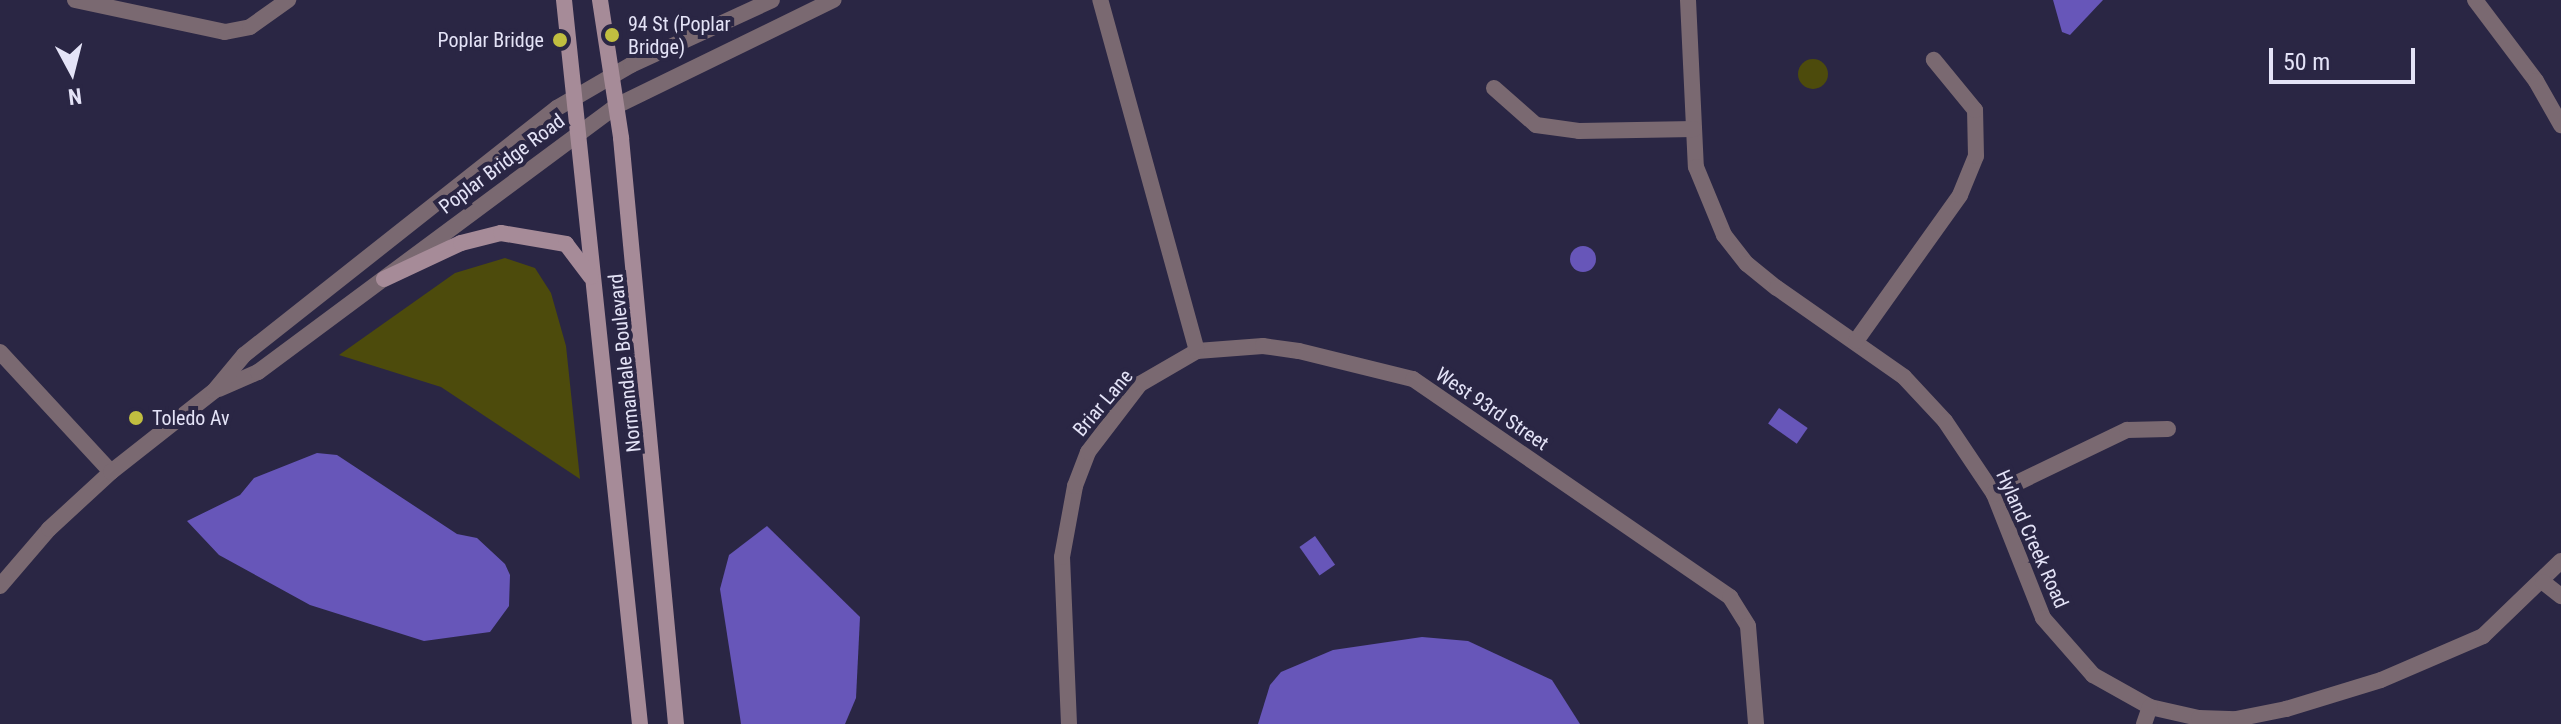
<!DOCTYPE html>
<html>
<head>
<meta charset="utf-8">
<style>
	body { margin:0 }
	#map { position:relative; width:2561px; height:724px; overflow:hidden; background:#2a2644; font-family:"Roboto Condensed",sans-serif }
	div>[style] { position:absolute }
	.green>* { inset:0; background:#4d4b0c }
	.round { border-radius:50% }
	.water>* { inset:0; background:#6756b9; transform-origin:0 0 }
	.minor>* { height:16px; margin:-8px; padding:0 8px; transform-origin:8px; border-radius:8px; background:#7a6971 }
	.tertiary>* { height:16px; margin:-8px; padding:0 8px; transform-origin:8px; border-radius:8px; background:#7a6971 }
	.secondary>* { height:16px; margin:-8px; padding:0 8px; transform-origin:8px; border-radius:8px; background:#a68b98 }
	.dots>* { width:22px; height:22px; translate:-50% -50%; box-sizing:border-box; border:4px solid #2a2644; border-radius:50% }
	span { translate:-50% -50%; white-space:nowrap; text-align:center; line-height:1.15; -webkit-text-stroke:8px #2a2644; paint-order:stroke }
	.poi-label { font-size:20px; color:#e4e3f7 }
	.left { translate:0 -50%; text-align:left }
	.right { translate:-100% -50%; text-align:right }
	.street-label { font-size:20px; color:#e4e3f7 }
	.north { position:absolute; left:32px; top:32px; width:80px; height:80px; -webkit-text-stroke:6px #2a2644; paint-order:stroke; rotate:173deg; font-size:22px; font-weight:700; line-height:32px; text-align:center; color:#e4e3f7 }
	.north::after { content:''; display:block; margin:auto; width:28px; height:36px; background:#e4e3f7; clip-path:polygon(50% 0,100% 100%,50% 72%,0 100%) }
	.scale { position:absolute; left:2269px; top:48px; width:146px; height:36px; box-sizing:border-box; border:4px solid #e4e3f7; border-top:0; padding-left:10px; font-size:24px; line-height:28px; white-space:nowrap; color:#e4e3f7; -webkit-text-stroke:6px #2a2644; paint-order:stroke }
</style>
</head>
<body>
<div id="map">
	<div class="green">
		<i class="round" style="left:1798px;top:59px;width:30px;height:30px"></i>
		<i style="clip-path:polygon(505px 258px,535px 268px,551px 293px,566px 346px,580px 479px,441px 387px,339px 355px,455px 273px)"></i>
	</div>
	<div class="water">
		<i style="clip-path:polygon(2053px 0,2103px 0,2070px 35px,2062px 32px)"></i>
		<i class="round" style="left:1570px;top:246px;width:26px;height:26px"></i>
		<i style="left:1779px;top:408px;width:35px;height:19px;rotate:35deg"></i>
		<i style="clip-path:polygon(317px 453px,337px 455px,457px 534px,477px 538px,505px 564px,510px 575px,509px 606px,490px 632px,424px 641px,310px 605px,219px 555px,187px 521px,240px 495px,254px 478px)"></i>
		<i style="clip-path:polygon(767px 526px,860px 617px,856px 698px,845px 724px,741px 724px,720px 589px,729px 555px)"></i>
		<i style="left:1315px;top:536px;width:35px;height:19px;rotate:55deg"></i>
		<i style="clip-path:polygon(1422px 637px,1468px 641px,1552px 680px,1580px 724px,1258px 724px,1270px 685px,1281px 672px,1333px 650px)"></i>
	</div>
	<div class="minor">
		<i style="left:75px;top:0;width:153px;rotate:12deg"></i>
		<i style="left:225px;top:32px;width:25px;rotate:-11deg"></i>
		<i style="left:250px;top:27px;width:47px;rotate:-35.4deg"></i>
		<i style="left:1688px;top:0;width:167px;rotate:87.3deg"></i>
		<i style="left:1696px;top:167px;width:74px;rotate:67.6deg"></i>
		<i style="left:1724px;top:235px;width:37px;rotate:52deg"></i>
		<i style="left:1747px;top:264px;width:38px;rotate:39deg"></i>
		<i style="left:1777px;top:288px;width:155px;rotate:35deg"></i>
		<i style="left:1904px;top:377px;width:60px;rotate:47deg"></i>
		<i style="left:1945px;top:421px;width:88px;rotate:56.1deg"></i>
		<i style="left:1994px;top:494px;width:133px;rotate:68.4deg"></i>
		<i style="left:2043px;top:618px;width:76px;rotate:48.7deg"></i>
		<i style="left:2093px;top:675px;width:65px;rotate:29.3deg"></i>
		<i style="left:2150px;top:707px;width:50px;rotate:12.7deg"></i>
		<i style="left:2199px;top:718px;width:37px;rotate:2deg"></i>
		<i style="left:2236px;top:719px;width:51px;rotate:-11.3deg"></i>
		<i style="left:2286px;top:709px;width:99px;rotate:-17deg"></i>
		<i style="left:2381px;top:680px;width:111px;rotate:-23.3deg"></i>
		<i style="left:2483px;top:636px;width:108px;rotate:-43.9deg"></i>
		<i style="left:2475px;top:0;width:101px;rotate:53deg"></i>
		<i style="left:2536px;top:81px;width:51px;rotate:60.4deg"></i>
		<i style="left:1494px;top:88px;width:56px;rotate:41.4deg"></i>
		<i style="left:1536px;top:125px;width:43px;rotate:7.9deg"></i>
		<i style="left:1579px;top:131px;width:115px;rotate:-1deg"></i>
		<i style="left:1856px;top:341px;width:179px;rotate:-54.5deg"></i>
		<i style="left:1960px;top:195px;width:42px;rotate:-67.7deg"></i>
		<i style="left:1976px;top:156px;width:46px;rotate:-91.2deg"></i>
		<i style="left:1975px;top:110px;width:65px;rotate:-129.4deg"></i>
		<i style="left:1197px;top:351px;width:66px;rotate:-4.3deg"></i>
		<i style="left:1263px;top:346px;width:36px;rotate:8deg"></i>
		<i style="left:1299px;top:351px;width:117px;rotate:13.8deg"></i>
		<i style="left:1413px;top:379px;width:385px;rotate:34.5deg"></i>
		<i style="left:1730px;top:597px;width:34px;rotate:58deg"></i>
		<i style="left:1748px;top:626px;width:98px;rotate:85.3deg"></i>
		<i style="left:0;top:352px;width:163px;rotate:47.2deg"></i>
		<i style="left:1994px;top:494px;width:148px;rotate:-25.7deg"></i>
		<i style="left:2127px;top:430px;width:41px;rotate:-1.4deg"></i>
		<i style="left:2543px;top:582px;width:23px;rotate:38deg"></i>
		<i style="left:1069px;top:724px;width:167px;rotate:-92.4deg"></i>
		<i style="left:1062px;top:557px;width:72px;rotate:-79.6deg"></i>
		<i style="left:1075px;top:486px;width:36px;rotate:-69deg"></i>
		<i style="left:1088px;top:452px;width:86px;rotate:-52.6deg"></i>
		<i style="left:1140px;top:384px;width:66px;rotate:-30.1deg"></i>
		<i style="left:1197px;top:351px;width:364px;rotate:-105.4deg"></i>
		<i style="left:2144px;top:724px;width:18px;rotate:-71deg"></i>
	</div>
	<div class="tertiary">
		<i style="left:219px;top:389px;width:43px;rotate:-23.6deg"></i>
		<i style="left:258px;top:372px;width:446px;rotate:-36.6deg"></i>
		<i style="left:616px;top:106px;width:242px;rotate:-26deg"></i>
		<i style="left:0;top:586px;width:75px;rotate:-49.3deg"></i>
		<i style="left:49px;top:529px;width:84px;rotate:-42.6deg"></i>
		<i style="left:111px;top:472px;width:131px;rotate:-38.2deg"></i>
		<i style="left:214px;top:391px;width:47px;rotate:-50.2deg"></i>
		<i style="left:244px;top:355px;width:399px;rotate:-38.3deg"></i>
		<i style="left:557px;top:108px;width:86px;rotate:-30.2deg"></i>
		<i style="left:631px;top:65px;width:155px;rotate:-24.7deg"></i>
	</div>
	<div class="secondary">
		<i style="left:564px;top:0;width:728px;rotate:84.01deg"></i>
		<i style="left:600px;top:0;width:140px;rotate:81.3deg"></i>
		<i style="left:621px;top:138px;width:589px;rotate:84.64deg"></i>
		<i style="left:384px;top:279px;width:85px;rotate:-25.1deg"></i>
		<i style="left:461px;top:243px;width:41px;rotate:-14deg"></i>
		<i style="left:501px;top:233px;width:66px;rotate:9.6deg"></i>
		<i style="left:566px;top:244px;width:41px;rotate:52.9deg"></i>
	</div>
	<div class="dots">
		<i style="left:612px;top:35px;background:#c1be40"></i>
		<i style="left:560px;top:40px;background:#c1be40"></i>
		<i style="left:136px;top:418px;background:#c1be40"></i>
	</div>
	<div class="poi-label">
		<span class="left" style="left:628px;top:36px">94 St (Poplar<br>Bridge)</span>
		<span class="right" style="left:544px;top:40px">Poplar Bridge</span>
		<span class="left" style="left:152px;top:418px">Toledo Av</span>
	</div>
	<div class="street-label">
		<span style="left:502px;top:164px;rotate:-37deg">Poplar Bridge Road</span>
		<span style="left:625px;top:363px;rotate:-96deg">Normandale Boulevard</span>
		<span style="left:1103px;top:403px;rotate:-50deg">Briar Lane</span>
		<span style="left:1492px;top:409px;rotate:34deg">West 93rd Street</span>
		<span style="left:2032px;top:539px;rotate:66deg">Hyland Creek Road</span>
	</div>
	<div class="north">N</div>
	<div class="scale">50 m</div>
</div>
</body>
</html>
